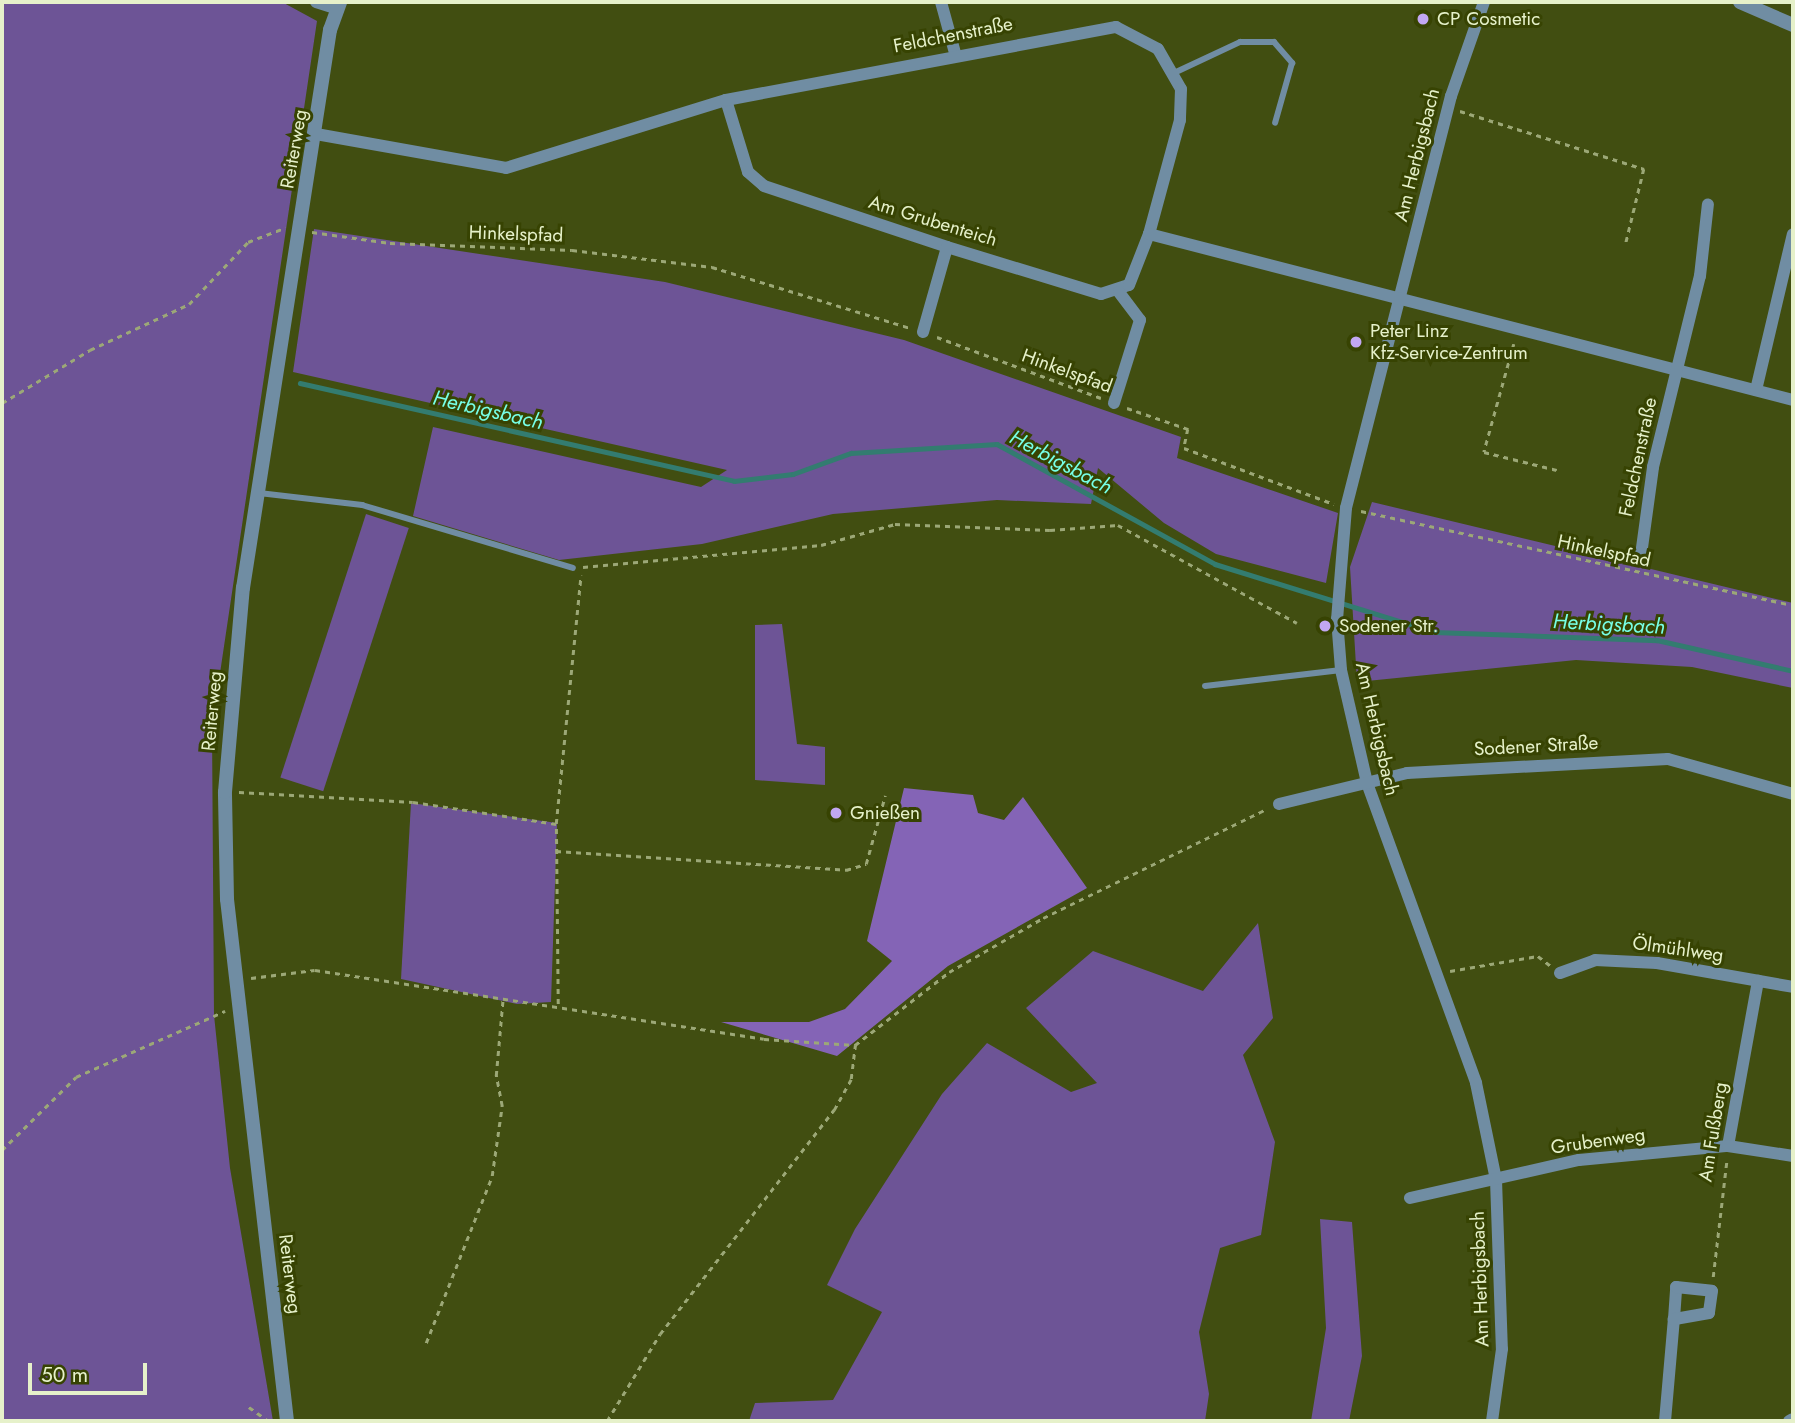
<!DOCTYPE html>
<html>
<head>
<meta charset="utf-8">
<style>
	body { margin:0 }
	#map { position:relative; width:1795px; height:1423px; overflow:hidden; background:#414e11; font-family:Jost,sans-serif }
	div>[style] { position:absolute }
	.green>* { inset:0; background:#6d5496; transform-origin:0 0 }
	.forest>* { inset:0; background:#8464b6 }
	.stream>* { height:4.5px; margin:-2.25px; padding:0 2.25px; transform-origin:2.25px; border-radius:2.25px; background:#337c70 }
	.path>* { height:2.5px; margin-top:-1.25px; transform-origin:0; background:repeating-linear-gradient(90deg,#9ca877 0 5px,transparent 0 10px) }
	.service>* { height:6px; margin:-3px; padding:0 3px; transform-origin:3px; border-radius:3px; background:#708da3 }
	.minor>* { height:12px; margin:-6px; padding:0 6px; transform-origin:6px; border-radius:6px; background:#708da3 }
	.tertiary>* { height:14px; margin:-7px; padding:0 7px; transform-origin:7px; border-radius:7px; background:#708da3 }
	.dots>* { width:19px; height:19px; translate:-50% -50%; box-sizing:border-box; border:4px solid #374302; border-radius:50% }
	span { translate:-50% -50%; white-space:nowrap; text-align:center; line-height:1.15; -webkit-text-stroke:6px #374302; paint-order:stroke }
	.poi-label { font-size:19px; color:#e6f1ca }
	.left { translate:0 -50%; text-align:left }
	.street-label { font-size:19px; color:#e6f1ca }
	.water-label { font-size:21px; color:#77ffe7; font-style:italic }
	.frame { position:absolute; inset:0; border:4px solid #e6f1ca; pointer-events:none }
	.scale { position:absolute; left:28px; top:1363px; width:119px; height:32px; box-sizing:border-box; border:4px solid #e6f1ca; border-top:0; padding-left:9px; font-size:21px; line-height:24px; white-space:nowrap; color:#e6f1ca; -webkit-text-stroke:5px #374302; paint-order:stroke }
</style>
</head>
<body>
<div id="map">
	<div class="green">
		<i style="clip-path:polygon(2px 2px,282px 2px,317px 21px,212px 727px,214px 1015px,230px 1168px,273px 1421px,2px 1421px)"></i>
		<i style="clip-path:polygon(314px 229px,665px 282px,904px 340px,1181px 437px,1177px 458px,1338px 513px,1326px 583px,1216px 554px,1164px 523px,1098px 468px,1091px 504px,997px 500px,833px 514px,702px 544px,559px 560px,413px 516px,433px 427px,701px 487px,727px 470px,293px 372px)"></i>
		<i style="clip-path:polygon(1372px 502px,1793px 603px,1793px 688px,1692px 667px,1576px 660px,1357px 682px,1350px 567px)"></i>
		<i style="left:366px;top:514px;width:45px;height:277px;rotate:18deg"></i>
		<i style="clip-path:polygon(782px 624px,797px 744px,825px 747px,825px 785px,755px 780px,755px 625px)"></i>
		<i style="clip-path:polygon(411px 803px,557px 823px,551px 1002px,517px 1004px,401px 979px)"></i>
		<i style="clip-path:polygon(1258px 923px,1273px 1018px,1243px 1055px,1275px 1142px,1261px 1235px,1220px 1248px,1199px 1332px,1209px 1394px,1205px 1421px,749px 1421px,755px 1403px,833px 1400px,882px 1312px,827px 1285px,855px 1229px,942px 1094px,987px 1043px,1071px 1092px,1097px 1083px,1026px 1008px,1093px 951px,1203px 991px)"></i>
		<i style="clip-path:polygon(1320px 1219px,1352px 1222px,1362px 1356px,1349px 1421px,1311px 1421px,1326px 1328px)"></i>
	</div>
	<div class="forest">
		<i style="clip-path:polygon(904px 788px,973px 795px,978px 813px,1004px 820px,1023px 797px,1087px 888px,948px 966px,837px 1056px,721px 1022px,809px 1022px,845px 1009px,892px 961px,867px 941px)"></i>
	</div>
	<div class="stream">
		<i style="left:300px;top:383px;width:445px;rotate:12.7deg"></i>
		<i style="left:734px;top:481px;width:59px;rotate:-6.8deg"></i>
		<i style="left:793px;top:474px;width:62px;rotate:-19.9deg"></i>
		<i style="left:851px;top:453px;width:146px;rotate:-3.5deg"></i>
		<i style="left:997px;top:444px;width:249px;rotate:28.8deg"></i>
		<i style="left:1215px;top:564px;width:229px;rotate:17.2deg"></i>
		<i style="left:1434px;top:632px;width:223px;rotate:2.1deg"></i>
		<i style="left:1657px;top:640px;width:139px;rotate:12.8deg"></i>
	</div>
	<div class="path">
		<i style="left:1460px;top:111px;width:193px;rotate:17.5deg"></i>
		<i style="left:1644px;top:169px;width:76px;rotate:103.7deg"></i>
		<i style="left:312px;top:232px;width:79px;rotate:8deg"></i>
		<i style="left:390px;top:243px;width:182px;rotate:2.2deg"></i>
		<i style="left:572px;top:250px;width:141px;rotate:6.9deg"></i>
		<i style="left:712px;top:267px;width:207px;rotate:17.1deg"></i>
		<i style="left:937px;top:337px;width:175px;rotate:20.4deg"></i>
		<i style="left:1514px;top:344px;width:112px;rotate:105.5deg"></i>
		<i style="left:1484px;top:452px;width:75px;rotate:13.9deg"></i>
		<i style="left:2px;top:403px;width:103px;rotate:-31.1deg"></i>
		<i style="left:90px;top:350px;width:109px;rotate:-24.9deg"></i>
		<i style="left:189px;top:304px;width:86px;rotate:-46.4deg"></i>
		<i style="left:248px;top:242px;width:40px;rotate:-21deg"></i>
		<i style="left:1127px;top:408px;width:65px;rotate:19deg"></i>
		<i style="left:1188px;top:429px;width:19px;rotate:102deg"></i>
		<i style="left:1184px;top:448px;width:160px;rotate:20.5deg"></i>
		<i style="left:1361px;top:511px;width:442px;rotate:12.3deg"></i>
		<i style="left:583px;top:567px;width:239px;rotate:-5.3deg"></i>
		<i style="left:821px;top:545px;width:77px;rotate:-15.8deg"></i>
		<i style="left:895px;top:524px;width:155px;rotate:2.2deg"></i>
		<i style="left:1050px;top:530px;width:68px;rotate:-4.2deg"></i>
		<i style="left:1118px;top:525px;width:204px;rotate:28.7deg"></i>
		<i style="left:239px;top:792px;width:174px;rotate:3.3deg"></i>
		<i style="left:413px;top:802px;width:145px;rotate:8.7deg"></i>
		<i style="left:556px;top:851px;width:291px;rotate:3.7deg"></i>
		<i style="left:846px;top:870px;width:21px;rotate:-17deg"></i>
		<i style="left:866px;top:864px;width:71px;rotate:-74.4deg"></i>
		<i style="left:1450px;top:971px;width:89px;rotate:-9.7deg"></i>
		<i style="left:1538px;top:956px;width:16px;rotate:38deg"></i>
		<i style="left:251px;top:978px;width:64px;rotate:-7.1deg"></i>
		<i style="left:315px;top:970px;width:454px;rotate:8.7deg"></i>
		<i style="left:764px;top:1039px;width:91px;rotate:3.8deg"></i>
		<i style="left:855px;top:1045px;width:119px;rotate:-37.8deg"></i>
		<i style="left:949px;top:972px;width:108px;rotate:-29.9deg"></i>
		<i style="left:1043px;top:918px;width:248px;rotate:-26deg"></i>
		<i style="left:558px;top:1004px;width:180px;rotate:-90.6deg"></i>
		<i style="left:556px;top:824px;width:250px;rotate:-84.3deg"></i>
		<i style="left:2px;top:1150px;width:104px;rotate:-44.6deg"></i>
		<i style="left:76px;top:1077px;width:163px;rotate:-23.9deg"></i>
		<i style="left:1713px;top:1277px;width:120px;rotate:-83.3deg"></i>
		<i style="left:426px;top:1343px;width:180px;rotate:-68.4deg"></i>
		<i style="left:492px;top:1176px;width:71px;rotate:-81.9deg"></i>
		<i style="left:502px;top:1106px;width:31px;rotate:-101deg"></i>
		<i style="left:496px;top:1076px;width:78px;rotate:-84.9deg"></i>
		<i style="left:249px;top:1407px;width:24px;rotate:36deg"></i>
		<i style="left:607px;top:1421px;width:102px;rotate:-58.7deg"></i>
		<i style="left:660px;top:1334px;width:284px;rotate:-52.2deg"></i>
		<i style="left:834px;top:1110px;width:35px;rotate:-61deg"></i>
		<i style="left:851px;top:1079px;width:34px;rotate:-83deg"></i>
	</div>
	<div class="service">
		<i style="left:1176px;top:72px;width:71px;rotate:-25.1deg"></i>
		<i style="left:1240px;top:42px;width:34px"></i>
		<i style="left:1274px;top:42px;width:28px;rotate:49deg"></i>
		<i style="left:1292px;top:63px;width:62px;rotate:105.8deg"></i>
		<i style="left:259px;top:493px;width:104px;rotate:6.6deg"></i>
		<i style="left:362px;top:505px;width:220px;rotate:16.6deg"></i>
		<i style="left:1205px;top:686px;width:137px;rotate:-6.7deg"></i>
	</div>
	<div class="minor">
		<i style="left:316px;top:2px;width:19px;rotate:18deg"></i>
		<i style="left:941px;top:2px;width:53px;rotate:74.6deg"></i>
		<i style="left:1484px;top:2px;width:100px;rotate:109.3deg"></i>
		<i style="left:1451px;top:96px;width:425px;rotate:104.3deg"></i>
		<i style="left:1346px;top:508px;width:111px;rotate:94.6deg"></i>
		<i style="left:1337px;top:619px;width:51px;rotate:85.5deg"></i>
		<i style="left:1341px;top:670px;width:116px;rotate:77deg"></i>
		<i style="left:1367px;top:783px;width:319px;rotate:70deg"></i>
		<i style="left:1476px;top:1083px;width:99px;rotate:78.3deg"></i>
		<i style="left:1496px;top:1180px;width:169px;rotate:88deg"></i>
		<i style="left:1502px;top:1349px;width:73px;rotate:97.9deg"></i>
		<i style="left:726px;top:100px;width:75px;rotate:73deg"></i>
		<i style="left:748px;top:172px;width:21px;rotate:41deg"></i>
		<i style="left:764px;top:186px;width:193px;rotate:18.4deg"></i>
		<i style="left:947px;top:247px;width:161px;rotate:17deg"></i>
		<i style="left:1101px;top:294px;width:29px;rotate:-18deg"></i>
		<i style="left:1129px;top:285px;width:55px;rotate:-68.6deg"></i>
		<i style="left:316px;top:134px;width:193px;rotate:10.1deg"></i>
		<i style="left:506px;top:168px;width:230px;rotate:-17.2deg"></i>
		<i style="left:726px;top:100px;width:397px;rotate:-10.6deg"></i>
		<i style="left:1116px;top:27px;width:47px;rotate:27.6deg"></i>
		<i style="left:1158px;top:49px;width:46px;rotate:60.1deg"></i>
		<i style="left:1181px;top:89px;width:31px;rotate:92deg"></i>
		<i style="left:1180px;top:120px;width:118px;rotate:105.2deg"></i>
		<i style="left:1149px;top:234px;width:665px;rotate:14.45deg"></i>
		<i style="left:923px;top:332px;width:88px;rotate:-74.2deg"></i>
		<i style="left:1756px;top:390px;width:160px;rotate:-76.7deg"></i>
		<i style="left:1114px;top:403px;width:87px;rotate:-72.6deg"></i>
		<i style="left:1140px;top:320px;width:35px;rotate:-127deg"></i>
		<i style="left:1641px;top:555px;width:89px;rotate:-82.2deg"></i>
		<i style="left:1653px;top:467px;width:197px;rotate:-76.2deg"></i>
		<i style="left:1700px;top:276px;width:72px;rotate:-83.7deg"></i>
		<i style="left:1279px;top:804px;width:132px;rotate:-13.6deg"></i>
		<i style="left:1407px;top:773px;width:261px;rotate:-3.1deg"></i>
		<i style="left:1668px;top:759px;width:130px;rotate:15.6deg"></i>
		<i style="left:1560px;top:973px;width:37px;rotate:-20deg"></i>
		<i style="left:1595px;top:960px;width:62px;rotate:2.8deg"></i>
		<i style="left:1657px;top:963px;width:138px;rotate:10deg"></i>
		<i style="left:1728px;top:1146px;width:168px;rotate:-79.7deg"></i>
		<i style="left:1410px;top:1198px;width:173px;rotate:-12.7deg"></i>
		<i style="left:1579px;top:1160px;width:150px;rotate:-5.4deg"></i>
		<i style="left:1728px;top:1146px;width:66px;rotate:8.7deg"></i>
		<i style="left:1665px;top:1421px;width:102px;rotate:-85deg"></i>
		<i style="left:1674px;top:1319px;width:32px;rotate:-86deg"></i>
		<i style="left:1676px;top:1287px;width:36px;rotate:6deg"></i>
		<i style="left:1712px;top:1291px;width:22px;rotate:98deg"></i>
		<i style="left:1709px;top:1313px;width:36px;rotate:170deg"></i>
		<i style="left:1789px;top:1421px;width:4px;rotate:-27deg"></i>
	</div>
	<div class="tertiary">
		<i style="left:1740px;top:2px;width:58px;rotate:23.5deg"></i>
		<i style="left:287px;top:1421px;width:525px;rotate:-96.56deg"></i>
		<i style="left:227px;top:899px;width:107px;rotate:-91.1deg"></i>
		<i style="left:225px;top:792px;width:205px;rotate:-85deg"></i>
		<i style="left:243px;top:588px;width:565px;rotate:-81.14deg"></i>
		<i style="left:330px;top:30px;width:30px;rotate:-70deg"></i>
	</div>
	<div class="dots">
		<i style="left:1423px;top:19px;background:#c2a7f2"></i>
		<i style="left:1356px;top:342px;background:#c2a7f2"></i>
		<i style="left:1325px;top:626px;background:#c2a7f2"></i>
		<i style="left:836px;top:813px;background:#c2a7f2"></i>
	</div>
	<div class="poi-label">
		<span class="left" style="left:1437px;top:19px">CP Cosmetic</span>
		<span class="left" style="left:1370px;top:342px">Peter Linz<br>Kfz-Service-Zentrum</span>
		<span class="left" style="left:1339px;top:626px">Sodener Str.</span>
		<span class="left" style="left:850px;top:813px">Gnießen</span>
	</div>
	<div class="street-label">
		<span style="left:953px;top:35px;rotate:-11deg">Feldchenstraße</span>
		<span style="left:294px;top:149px;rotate:-80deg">Reiterweg</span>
		<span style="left:1417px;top:155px;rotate:-76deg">Am Herbigsbach</span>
		<span style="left:933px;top:221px;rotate:17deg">Am Grubenteich</span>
		<span style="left:516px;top:234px;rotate:2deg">Hinkelspfad</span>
		<span style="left:1067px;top:371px;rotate:20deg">Hinkelspfad</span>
		<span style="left:1638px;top:457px;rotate:-78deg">Feldchenstraße</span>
		<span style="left:1604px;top:551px;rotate:12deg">Hinkelspfad</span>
		<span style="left:212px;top:711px;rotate:-85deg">Reiterweg</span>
		<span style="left:1377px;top:729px;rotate:77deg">Am Herbigsbach</span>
		<span style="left:1536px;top:746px;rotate:-3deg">Sodener Straße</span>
		<span style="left:1678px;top:949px;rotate:8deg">Ölmühlweg</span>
		<span style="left:1713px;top:1132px;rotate:-81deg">Am Fußberg</span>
		<span style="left:1598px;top:1141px;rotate:-8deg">Grubenweg</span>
		<span style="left:290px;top:1274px;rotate:83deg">Reiterweg</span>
		<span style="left:1480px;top:1279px;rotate:-92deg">Am Herbigsbach</span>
	</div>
	<div class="water-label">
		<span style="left:488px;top:410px;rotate:13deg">Herbigsbach</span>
		<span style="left:1061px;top:462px;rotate:28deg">Herbigsbach</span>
		<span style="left:1609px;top:624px;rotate:3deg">Herbigsbach</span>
	</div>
	<div class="frame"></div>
	<div class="scale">50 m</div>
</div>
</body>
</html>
